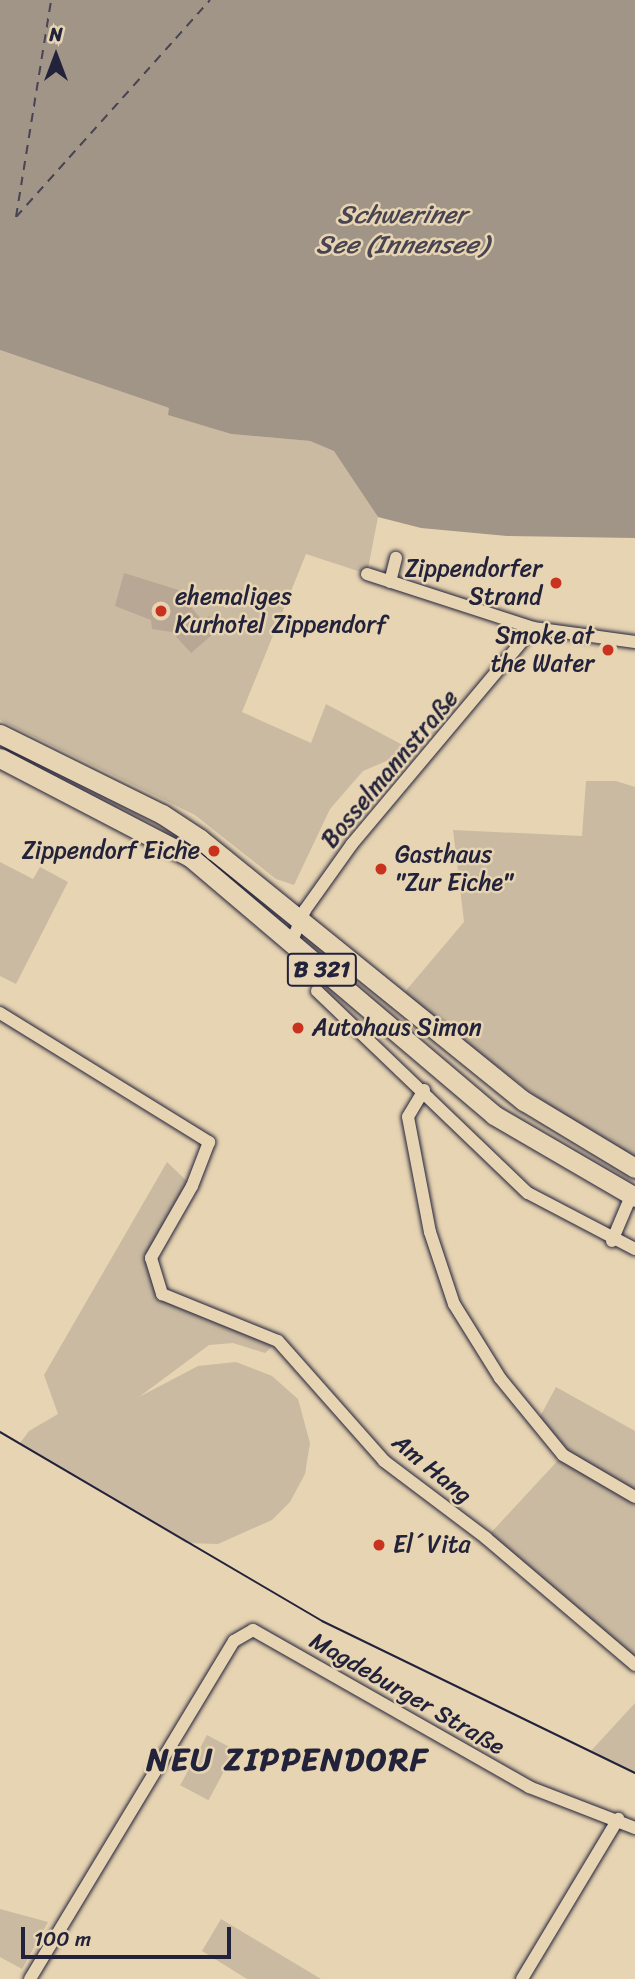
<!DOCTYPE html>
<html>
<head>
<meta charset="utf-8">
<style>
	body { margin:0 }
	#map { position:relative; width:635px; height:1979px; overflow:hidden; background:#e7d4b2; font-family:Sriracha,sans-serif }
	div>[style] { position:absolute }
	.green>* { inset:0; background:#cabaa1; transform-origin:0 0 }
	.water>* { inset:0; background:#a19587 }
	.ferry>* { height:2px; margin-top:-1px; transform-origin:0; background:repeating-linear-gradient(90deg,#484452 0 9px,transparent 0 16px) }
	.building>* { inset:0; background:#b7a794 }
	.roads { filter:drop-shadow(0 0 2px #22223b) drop-shadow(0 0 2px #22223b) }
	.minor>* { height:12px; margin:-6px; padding:0 6px; transform-origin:6px; border-radius:6px; background:#e7d4b2 }
	.primary>* { height:19px; margin:-9.5px; padding:0 9.5px; transform-origin:9.5px; border-radius:9.5px; background:#e7d4b2 }
	.tram>* { height:2px; margin:-1px; padding:0 1px; transform-origin:1px; border-radius:1px; background:#22223b }
	.dots>* { width:19px; height:19px; translate:-50% -50%; box-sizing:border-box; border:4px solid #e7d4b2; border-radius:50% }
	span { translate:-50% -50%; white-space:nowrap; text-align:center; line-height:1.15; -webkit-text-stroke:5px #e7d4b2; paint-order:stroke }
	.shield-label span { padding:2px 5px; background:#e7d4b2; border:2px solid; border-radius:5px; -webkit-text-stroke-width:0 }
	.shield-label { font-size:23px; color:#22223b; font-weight:700 }
	.poi-label { font-size:24px; color:#22223b }
	.right { translate:-100% -50%; text-align:right }
	.left { translate:0 -50%; text-align:left }
	.street-label { font-size:24px; color:#22223b }
	.water-label { font-size:26px; color:#484452; font-style:italic }
	.district-label { font-size:32px; color:#22223b; font-weight:700; letter-spacing:2px }
	.north { position:absolute; left:21px; top:21px; width:70px; height:70px; -webkit-text-stroke:5px #e7d4b2; paint-order:stroke; rotate:0deg; font-size:19px; font-weight:700; line-height:28px; text-align:center; color:#22223b }
	.north::after { content:''; display:block; margin:auto; width:24px; height:32px; background:#22223b; clip-path:polygon(50% 0,100% 100%,50% 72%,0 100%) }
	.scale { position:absolute; left:21px; top:1927px; width:210px; height:32px; box-sizing:border-box; border:4px solid #22223b; border-top:0; padding-left:9px; font-size:21px; line-height:24px; white-space:nowrap; color:#22223b; -webkit-text-stroke:5px #e7d4b2; paint-order:stroke }
</style>
</head>
<body>
<div id="map">
	<div class="green">
		<i style="clip-path:polygon(0 350px,169px 408px,169px 415px,231px 434px,310px 441px,335px 451px,378px 517px,367px 574px,306px 554px,242px 712px,311px 743px,326px 704px,412px 750px,363px 771px,330px 809px,294px 885px,276px 879px,195px 815px,0 720px)"></i>
		<i style="clip-path:polygon(586px 781px,616px 781px,635px 787px,635px 1158px,568px 1121px,403px 994px,464px 922px,453px 830px,582px 836px)"></i>
		<i style="clip-path:polygon(0 862px,33px 879px,40px 867px,68px 882px,16px 984px,0 976px)"></i>
		<i style="clip-path:polygon(167px 1162px,192px 1186px,151px 1258px,162px 1294px,278px 1341px,265px 1353px,233px 1343px,209px 1345px,139px 1397px,198px 1366px,236px 1362px,272px 1376px,298px 1399px,310px 1443px,305px 1474px,290px 1502px,272px 1520px,218px 1544px,186px 1543px,20px 1443px,29px 1431px,58px 1414px,44px 1375px)"></i>
		<i style="clip-path:polygon(556px 1387px,635px 1431px,635px 1659px,486px 1538px,563px 1455px,536px 1424px)"></i>
		<i style="clip-path:polygon(635px 1703px,635px 1773px,590px 1752px)"></i>
		<i style="left:207px;top:1735px;width:32px;height:57px;rotate:28deg"></i>
		<i style="clip-path:polygon(0 1909px,48px 1922px,22px 1969px,0 1957px)"></i>
		<i style="clip-path:polygon(221px 1919px,321px 1979px,247px 1979px,202px 1951px)"></i>
	</div>
	<div class="water">
		<i style="clip-path:polygon(0 0,635px 0,635px 538px,507px 536px,421px 528px,378px 517px,334px 451px,310px 441px,231px 434px,168px 415px,169px 408px,0 350px)"></i>
	</div>
	<div class="ferry">
		<i style="left:16px;top:217px;width:291px;rotate:-48.2deg"></i>
		<i style="left:16px;top:217px;width:220px;rotate:-80.8deg"></i>
	</div>
	<div class="building">
		<i style="clip-path:polygon(124px 573px,188px 593px,184px 599px,203px 621px,209px 616px,220px 628px,191px 653px,172px 632px,152px 629px,151px 620px,115px 606px)"></i>
	</div>
	<div class="roads">
		<div class="minor">
			<i style="left:367px;top:574px;width:175px;rotate:18deg"></i>
			<i style="left:533px;top:628px;width:103px;rotate:7.8deg"></i>
			<i style="left:390px;top:582px;width:25px;rotate:-76deg"></i>
			<i style="left:291px;top:943px;width:36px;rotate:-67deg"></i>
			<i style="left:305px;top:910px;width:81px;rotate:-54.5deg"></i>
			<i style="left:352px;top:844px;width:282px;rotate:-50deg"></i>
			<i style="left:317px;top:991px;width:292px;rotate:43.8deg"></i>
			<i style="left:528px;top:1193px;width:121px;rotate:27.6deg"></i>
			<i style="left:0;top:1013px;width:246px;rotate:31.7deg"></i>
			<i style="left:209px;top:1142px;width:47px;rotate:111.1deg"></i>
			<i style="left:192px;top:1186px;width:83px;rotate:119.7deg"></i>
			<i style="left:151px;top:1258px;width:38px;rotate:73deg"></i>
			<i style="left:162px;top:1294px;width:125px;rotate:22.1deg"></i>
			<i style="left:278px;top:1341px;width:160px;rotate:48.5deg"></i>
			<i style="left:384px;top:1461px;width:128px;rotate:37deg"></i>
			<i style="left:486px;top:1538px;width:196px;rotate:40.4deg"></i>
			<i style="left:424px;top:1090px;width:31px;rotate:121deg"></i>
			<i style="left:408px;top:1117px;width:117px;rotate:79.2deg"></i>
			<i style="left:430px;top:1232px;width:76px;rotate:71.6deg"></i>
			<i style="left:454px;top:1304px;width:87px;rotate:58.1deg"></i>
			<i style="left:500px;top:1378px;width:99px;rotate:50.7deg"></i>
			<i style="left:563px;top:1455px;width:83px;rotate:30.3deg"></i>
			<i style="left:612px;top:1241px;width:49px;rotate:-67.1deg"></i>
			<i style="left:30px;top:1979px;width:395px;rotate:-58.9deg"></i>
			<i style="left:234px;top:1641px;width:22px;rotate:-30deg"></i>
			<i style="left:253px;top:1630px;width:318px;rotate:29.6deg"></i>
			<i style="left:529px;top:1787px;width:114px;rotate:21.1deg"></i>
			<i style="left:522px;top:1979px;width:187px;rotate:-59deg"></i>
		</div>
		<div class="primary">
			<i style="left:0;top:734px;width:181px;rotate:26.3deg"></i>
			<i style="left:162px;top:814px;width:45px;rotate:33.3deg"></i>
			<i style="left:200px;top:839px;width:417px;rotate:39deg"></i>
			<i style="left:524px;top:1101px;width:130px;rotate:31.1deg"></i>
			<i style="left:0;top:758px;width:214px;rotate:27.5deg"></i>
			<i style="left:190px;top:857px;width:399px;rotate:40.3deg"></i>
			<i style="left:494px;top:1115px;width:163px;rotate:30.2deg"></i>
		</div>
	</div>
	<div class="tram">
		<i style="left:0;top:1432px;width:373px;rotate:30.4deg"></i>
		<i style="left:322px;top:1621px;width:348px;rotate:25.9deg"></i>
	</div>
	<div class="dots">
		<i style="left:556px;top:583px;background:#c8321e"></i>
		<i style="left:161px;top:611px;background:#c8321e"></i>
		<i style="left:608px;top:650px;background:#c8321e"></i>
		<i style="left:214px;top:851px;background:#c8321e"></i>
		<i style="left:381px;top:869px;background:#c8321e"></i>
		<i style="left:298px;top:1028px;background:#c8321e"></i>
		<i style="left:379px;top:1545px;background:#c8321e"></i>
	</div>
	<div class="shield-label">
		<span style="left:322px;top:970px">B 321</span>
	</div>
	<div class="poi-label">
		<span class="right" style="left:542px;top:583px">Zippendorfer<br>Strand</span>
		<span class="left" style="left:175px;top:611px">ehemaliges<br>Kurhotel Zippendorf</span>
		<span class="right" style="left:594px;top:650px">Smoke at<br>the Water</span>
		<span class="right" style="left:200px;top:851px">Zippendorf Eiche</span>
		<span class="left" style="left:395px;top:869px">Gasthaus<br>"Zur Eiche"</span>
		<span class="left" style="left:312px;top:1028px">Autohaus Simon</span>
		<span class="left" style="left:393px;top:1545px">El´Vita</span>
	</div>
	<div class="street-label">
		<span style="left:390px;top:769px;rotate:-50deg">Bosselmannstraße</span>
		<span style="left:432px;top:1469px;rotate:39deg">Am Hang</span>
		<span style="left:407px;top:1694px;rotate:30deg">Magdeburger Straße</span>
	</div>
	<div class="water-label">
		<span style="left:402px;top:230px">Schweriner<br>See (Innensee)</span>
	</div>
	<div class="district-label">
		<span style="left:288px;top:1760px">NEU ZIPPENDORF</span>
	</div>
	<div class="north">N</div>
	<div class="scale">100 m</div>
</div>
</body>
</html>
